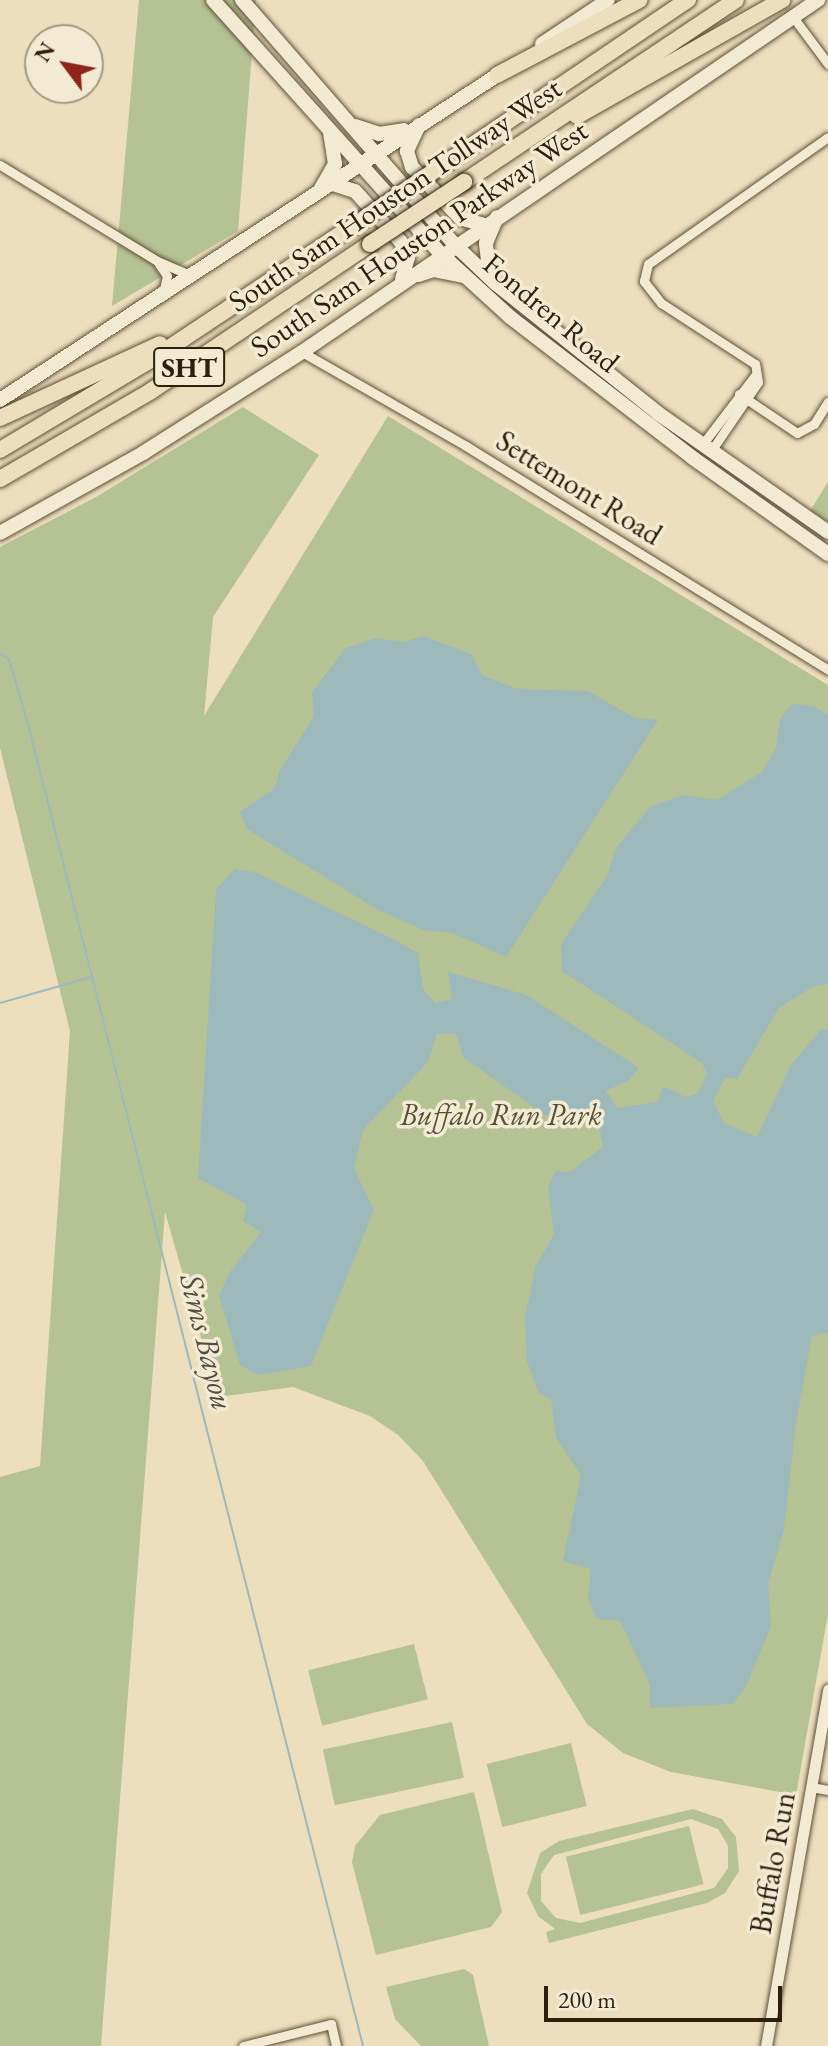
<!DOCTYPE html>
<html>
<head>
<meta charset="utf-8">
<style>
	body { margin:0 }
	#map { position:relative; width:828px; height:2046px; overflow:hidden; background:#eddebd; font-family:"EB Garamond",serif }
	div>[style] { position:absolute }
	.green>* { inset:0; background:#b5c294; transform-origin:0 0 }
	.water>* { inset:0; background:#9eb9bc }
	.stream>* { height:2px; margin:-1px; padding:0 1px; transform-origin:1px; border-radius:1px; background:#9eb9bc }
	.roads { filter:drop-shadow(0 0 2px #5e5039) drop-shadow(0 0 2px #5e5039) }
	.minor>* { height:9px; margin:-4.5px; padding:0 4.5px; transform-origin:4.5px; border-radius:4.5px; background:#f3ead4 }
	.tertiary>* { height:11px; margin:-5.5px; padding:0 5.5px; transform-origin:5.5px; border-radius:5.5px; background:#f3ead4 }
	.secondary>* { height:14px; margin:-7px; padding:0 7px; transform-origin:7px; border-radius:7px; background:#f3ead4 }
	.motorway>* { height:16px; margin:-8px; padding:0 8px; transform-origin:8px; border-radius:8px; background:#eddebd }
	.bridges { filter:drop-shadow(0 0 2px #2e200d) drop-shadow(0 0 2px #2e200d) }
	.motorway-bridge>* { height:16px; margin:-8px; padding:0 8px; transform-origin:8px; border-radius:8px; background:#eddebd }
	span { translate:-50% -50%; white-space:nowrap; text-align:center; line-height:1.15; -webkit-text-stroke:7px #f3ead4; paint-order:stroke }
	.shield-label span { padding:2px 6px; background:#f3ead4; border:2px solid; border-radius:6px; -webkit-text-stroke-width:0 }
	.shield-label { font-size:28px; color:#2e200d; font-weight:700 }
	.street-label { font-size:30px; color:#2e200d }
	.park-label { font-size:30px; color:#565136; font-style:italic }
	.water-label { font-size:32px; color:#504e42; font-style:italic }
	.north { position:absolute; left:24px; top:24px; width:80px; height:80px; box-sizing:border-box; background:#f3ead4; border:2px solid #a49984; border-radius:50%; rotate:302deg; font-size:22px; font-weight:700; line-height:32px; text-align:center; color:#2e200d }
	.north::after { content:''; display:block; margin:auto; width:28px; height:36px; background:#8f2418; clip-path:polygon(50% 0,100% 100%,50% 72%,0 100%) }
	.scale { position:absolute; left:544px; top:1986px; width:238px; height:36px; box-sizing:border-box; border:4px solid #2e200d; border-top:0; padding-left:10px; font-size:24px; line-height:28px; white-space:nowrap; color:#2e200d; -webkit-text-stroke:6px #f3ead4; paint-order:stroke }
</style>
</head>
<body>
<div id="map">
	<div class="green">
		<i style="clip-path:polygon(139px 0,256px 0,238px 231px,112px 306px)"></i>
		<i style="clip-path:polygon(243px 407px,319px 455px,213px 617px,204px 716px,388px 416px,828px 685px,828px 1614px,796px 1795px,671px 1772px,623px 1753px,587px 1724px,423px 1461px,398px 1435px,370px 1416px,293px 1387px,218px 1397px,165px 1212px,101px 2046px,0 2046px,0 1477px,40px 1466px,70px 1031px,0 748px,0 547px,96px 497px)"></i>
		<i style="clip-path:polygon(828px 482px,828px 522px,810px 511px)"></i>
		<i style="left:414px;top:1644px;width:57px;height:109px;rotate:76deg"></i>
		<i style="left:452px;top:1722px;width:57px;height:132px;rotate:78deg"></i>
		<i style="left:571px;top:1743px;width:65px;height:87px;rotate:76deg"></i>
		<i style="clip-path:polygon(474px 1792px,502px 1912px,491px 1927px,376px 1955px,352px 1862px,355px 1846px,380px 1815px)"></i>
		<i style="clip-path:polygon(evenodd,693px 1809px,722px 1819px,736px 1837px,739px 1871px,725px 1893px,707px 1903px,549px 1943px,546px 1932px,555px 1929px,538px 1916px,527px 1893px,540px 1853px,559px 1841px,693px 1809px,691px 1819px,718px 1829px,728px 1846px,728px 1868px,714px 1888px,580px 1923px,556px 1918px,541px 1901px,541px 1874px,554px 1855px,691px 1819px)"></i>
		<i style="left:689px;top:1826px;width:60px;height:127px;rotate:76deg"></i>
		<i style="clip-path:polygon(464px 1969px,473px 1975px,489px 2046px,421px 2046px,395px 2019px,386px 1987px)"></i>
	</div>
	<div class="water">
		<i style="clip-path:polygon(423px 636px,471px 654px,482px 675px,518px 689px,588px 691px,635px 718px,658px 720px,506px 957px,452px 933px,424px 930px,378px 910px,247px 829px,240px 812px,275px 788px,279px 772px,314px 716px,312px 692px,346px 648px,376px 638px,404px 642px)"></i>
		<i style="clip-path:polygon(792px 704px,813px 706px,828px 715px,828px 984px,814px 986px,779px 1008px,737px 1079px,725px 1078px,713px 1101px,724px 1123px,757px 1137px,791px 1065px,822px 1028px,828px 1030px,828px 1332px,812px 1336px,796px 1422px,784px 1530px,768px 1584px,771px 1626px,746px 1687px,732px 1704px,650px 1708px,650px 1685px,620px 1621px,597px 1619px,588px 1599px,591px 1569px,563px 1561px,581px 1475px,556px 1438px,551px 1399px,539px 1393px,527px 1362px,525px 1317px,536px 1265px,554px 1235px,548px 1188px,555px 1171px,569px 1172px,603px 1147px,598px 1120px,576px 1117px,572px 1129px,559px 1125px,463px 1057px,456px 1034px,437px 1034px,428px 1062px,363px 1130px,354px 1168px,374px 1210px,311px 1366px,258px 1375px,240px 1365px,219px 1296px,229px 1273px,261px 1232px,243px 1221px,247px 1205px,198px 1178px,216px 889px,235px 869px,255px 872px,395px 940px,418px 953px,423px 989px,435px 1003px,452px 999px,448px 972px,527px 995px,639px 1068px,629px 1080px,606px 1091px,617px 1108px,657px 1102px,663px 1086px,686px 1097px,697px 1094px,707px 1074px,702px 1063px,562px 971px,561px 944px,607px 876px,616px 848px,651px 806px,684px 795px,717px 800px,762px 772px,776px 748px,780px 719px)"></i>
	</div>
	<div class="stream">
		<i style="left:0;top:654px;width:10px;rotate:29deg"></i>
		<i style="left:9px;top:659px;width:72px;rotate:73.8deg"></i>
		<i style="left:29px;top:728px;width:1360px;rotate:75.78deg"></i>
		<i style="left:0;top:1003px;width:95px;rotate:-15.9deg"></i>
	</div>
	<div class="roads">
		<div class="minor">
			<i style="left:793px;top:17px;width:59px;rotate:53.3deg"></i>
			<i style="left:0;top:165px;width:184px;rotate:31.4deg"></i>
			<i style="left:157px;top:261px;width:36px;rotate:23deg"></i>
			<i style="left:159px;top:264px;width:14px;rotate:56deg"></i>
			<i style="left:167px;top:276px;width:18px;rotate:103deg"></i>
			<i style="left:302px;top:352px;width:189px;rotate:29.8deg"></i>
			<i style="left:466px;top:446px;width:426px;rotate:31.7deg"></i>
			<i style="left:739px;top:394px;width:70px;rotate:33.9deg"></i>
			<i style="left:797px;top:433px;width:19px;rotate:-28deg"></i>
			<i style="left:814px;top:424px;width:26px;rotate:-58deg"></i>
			<i style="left:702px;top:445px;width:89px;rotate:-52.7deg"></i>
			<i style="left:711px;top:451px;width:83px;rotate:-55.7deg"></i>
			<i style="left:758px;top:382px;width:18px;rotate:-99deg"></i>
			<i style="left:755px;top:364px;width:112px;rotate:-147deg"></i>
			<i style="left:661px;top:303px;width:28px;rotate:-128deg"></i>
			<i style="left:644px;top:281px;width:17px;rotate:-77deg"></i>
			<i style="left:648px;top:264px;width:220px;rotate:-35.2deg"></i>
			<i style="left:811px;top:1787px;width:17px;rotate:10deg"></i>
			<i style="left:243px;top:2046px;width:91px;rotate:-14deg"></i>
			<i style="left:331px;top:2024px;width:23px;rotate:77deg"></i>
		</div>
		<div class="tertiary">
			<i style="left:766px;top:2046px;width:362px;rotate:-80.1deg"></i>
		</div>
		<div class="secondary">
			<i style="left:213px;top:0;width:341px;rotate:48.1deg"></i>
			<i style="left:441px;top:254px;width:93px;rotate:42.4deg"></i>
			<i style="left:510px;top:317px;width:231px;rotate:37.6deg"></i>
			<i style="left:693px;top:458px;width:166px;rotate:35.4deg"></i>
			<i style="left:242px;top:0;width:325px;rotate:49deg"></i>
			<i style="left:455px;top:245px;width:55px;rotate:43.5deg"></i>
			<i style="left:495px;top:283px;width:210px;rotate:38.6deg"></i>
			<i style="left:659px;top:414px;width:206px;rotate:34.9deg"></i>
			<i style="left:542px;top:44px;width:79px;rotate:-33.7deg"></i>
			<i style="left:419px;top:125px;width:29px;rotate:115deg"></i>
			<i style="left:407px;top:151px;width:17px;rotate:73deg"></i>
			<i style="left:412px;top:167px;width:70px;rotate:46.7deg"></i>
			<i style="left:460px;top:218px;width:26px;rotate:16deg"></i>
			<i style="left:355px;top:126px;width:25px;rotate:18deg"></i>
			<i style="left:379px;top:134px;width:25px;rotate:-9deg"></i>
			<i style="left:333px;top:184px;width:23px;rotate:18deg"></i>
			<i style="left:355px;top:191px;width:69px;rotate:48deg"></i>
			<i style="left:401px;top:242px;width:17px;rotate:65deg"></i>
			<i style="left:408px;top:257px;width:23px;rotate:105deg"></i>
			<i style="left:320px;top:190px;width:30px;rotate:-60deg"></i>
			<i style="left:335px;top:164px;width:33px;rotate:-99deg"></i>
			<i style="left:418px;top:275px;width:16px;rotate:-18deg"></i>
			<i style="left:433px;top:270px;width:32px;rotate:11deg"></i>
			<i style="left:490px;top:277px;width:34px;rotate:-97deg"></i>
			<i style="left:486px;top:243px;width:28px;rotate:-67deg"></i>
			<i style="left:0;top:400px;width:603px;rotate:-33.16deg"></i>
			<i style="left:0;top:533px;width:164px;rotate:-29.2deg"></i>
			<i style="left:143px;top:453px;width:188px;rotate:-32.4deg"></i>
			<i style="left:302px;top:352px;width:625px;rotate:-34.3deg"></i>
		</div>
		<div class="motorway">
			<i style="left:497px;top:75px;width:161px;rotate:-27.8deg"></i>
			<i style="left:577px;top:116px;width:236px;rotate:-29.5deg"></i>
			<i style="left:446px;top:163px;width:292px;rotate:-34deg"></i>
			<i style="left:464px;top:182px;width:327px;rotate:-33.8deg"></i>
			<i style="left:0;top:418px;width:176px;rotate:-24.8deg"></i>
			<i style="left:0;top:450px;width:179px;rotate:-30.9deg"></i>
			<i style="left:154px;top:358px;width:239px;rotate:-33.6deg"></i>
			<i style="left:0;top:479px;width:175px;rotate:-30.2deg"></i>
			<i style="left:151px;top:391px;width:264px;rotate:-33.9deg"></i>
		</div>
	</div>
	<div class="bridges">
		<div class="motorway-bridge">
			<i style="left:353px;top:226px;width:112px;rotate:-34.1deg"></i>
			<i style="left:370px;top:244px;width:113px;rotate:-33.4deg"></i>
		</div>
	</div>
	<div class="shield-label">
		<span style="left:189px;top:367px">SHT</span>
	</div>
	<div class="street-label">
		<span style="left:395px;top:195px;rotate:-34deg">South Sam Houston Tollway West</span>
		<span style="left:419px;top:239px;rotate:-34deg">South Sam Houston Parkway West</span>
		<span style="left:551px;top:313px;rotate:40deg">Fondren Road</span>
		<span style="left:579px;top:488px;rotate:32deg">Settemont Road</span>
		<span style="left:773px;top:1863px;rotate:-80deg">Buffalo Run</span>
	</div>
	<div class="park-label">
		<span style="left:501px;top:1115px">Buffalo Run Park</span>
	</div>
	<div class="water-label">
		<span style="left:207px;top:1342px;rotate:76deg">Sims Bayou</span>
	</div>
	<div class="north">N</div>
	<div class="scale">200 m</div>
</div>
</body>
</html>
